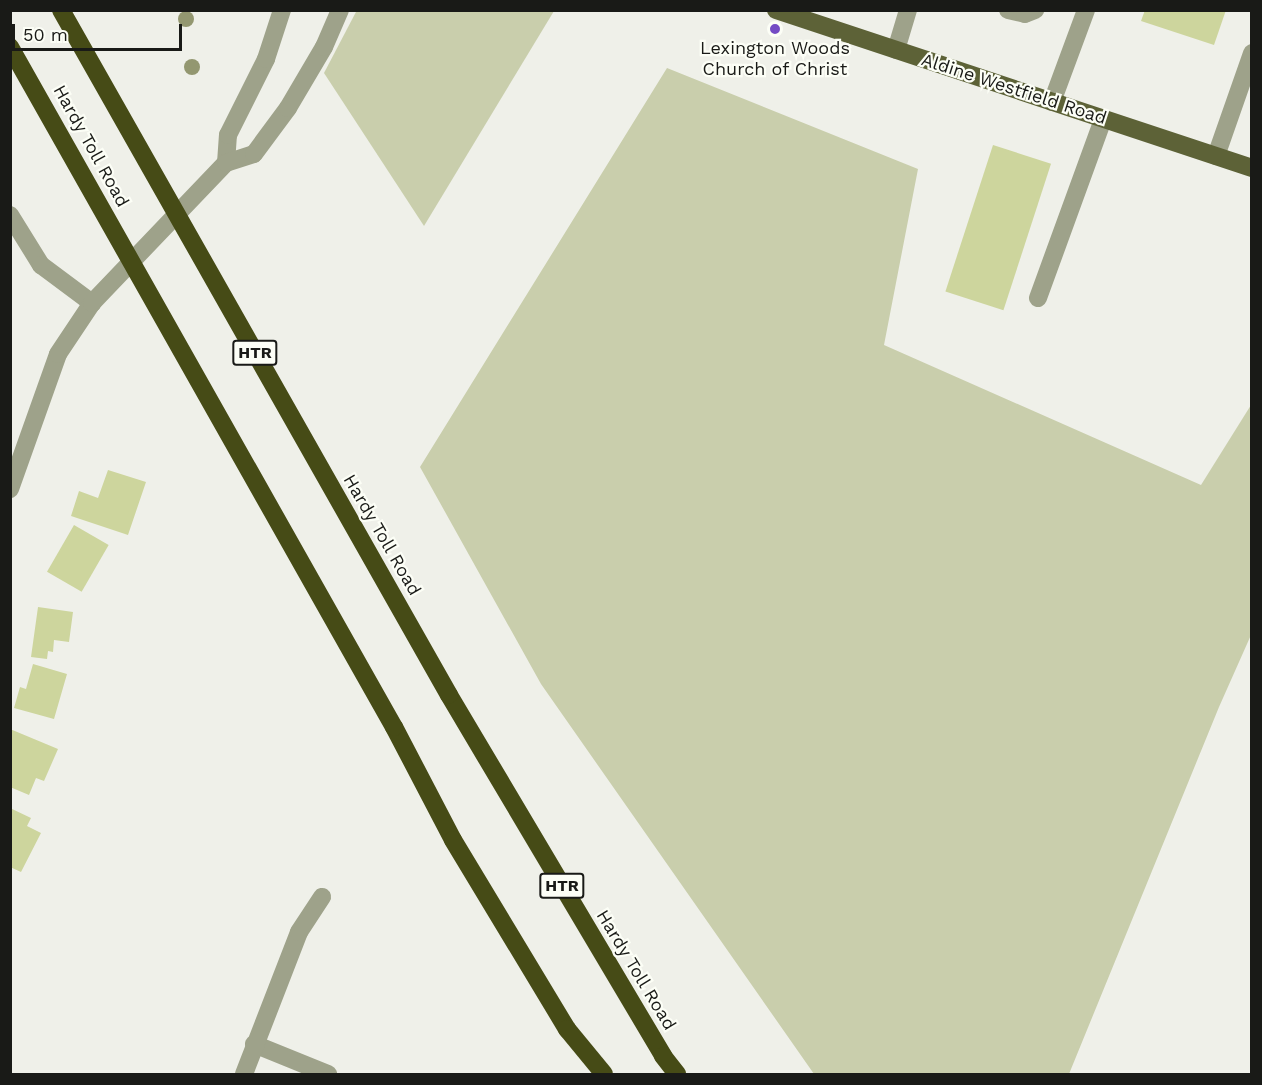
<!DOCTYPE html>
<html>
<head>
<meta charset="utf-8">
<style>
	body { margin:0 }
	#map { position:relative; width:1262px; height:1085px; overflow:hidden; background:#eff0e9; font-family:"Work Sans",sans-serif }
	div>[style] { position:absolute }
	.green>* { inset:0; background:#c9ceac }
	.building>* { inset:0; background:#cdd59d; transform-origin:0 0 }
	.minor>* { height:18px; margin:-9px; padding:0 9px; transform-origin:9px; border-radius:9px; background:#9ea28a }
	.major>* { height:18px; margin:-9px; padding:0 9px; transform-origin:9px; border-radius:9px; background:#5d6237 }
	.highway>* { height:18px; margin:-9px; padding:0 9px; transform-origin:9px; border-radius:9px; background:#464b16 }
	.highway-bridge>* { height:18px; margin:-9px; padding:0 9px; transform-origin:9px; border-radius:9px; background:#464b16 }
	.trees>* { width:16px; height:16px; margin:-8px; border-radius:50%; background:#939770 }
	.dots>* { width:16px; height:16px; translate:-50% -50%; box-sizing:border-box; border:3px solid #fcfef6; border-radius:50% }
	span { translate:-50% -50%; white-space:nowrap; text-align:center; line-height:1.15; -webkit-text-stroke:4.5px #fcfef6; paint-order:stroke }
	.shield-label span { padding:2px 4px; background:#fcfef6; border:2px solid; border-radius:4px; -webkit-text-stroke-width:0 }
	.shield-label { font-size:16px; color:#191a17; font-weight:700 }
	.poi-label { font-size:18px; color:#191a17 }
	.street-label { font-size:18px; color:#191a17 }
	.frame { position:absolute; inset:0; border:12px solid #191a17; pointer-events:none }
	.scale { position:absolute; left:12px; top:24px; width:170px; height:27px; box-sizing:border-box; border:3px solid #191a17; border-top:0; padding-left:8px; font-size:18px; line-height:21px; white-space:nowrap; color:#191a17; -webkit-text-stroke:4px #fcfef6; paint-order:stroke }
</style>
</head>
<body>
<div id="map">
	<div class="green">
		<i style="clip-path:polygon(357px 10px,554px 11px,424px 226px,324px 73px)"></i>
		<i style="clip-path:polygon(667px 68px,918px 169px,884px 345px,1201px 485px,1251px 405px,1251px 635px,1219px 707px,1069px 1074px,814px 1074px,541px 684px,420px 467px)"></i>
	</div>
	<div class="building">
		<i style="clip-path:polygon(1145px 10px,1226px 10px,1214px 45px,1141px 21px)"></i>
		<i style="left:993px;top:145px;width:61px;height:154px;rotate:18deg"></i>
		<i style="clip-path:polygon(108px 470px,146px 482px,128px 535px,71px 516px,79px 491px,98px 498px)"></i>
		<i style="left:74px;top:525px;width:40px;height:54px;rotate:30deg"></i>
		<i style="clip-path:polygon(38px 607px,73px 612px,69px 642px,54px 640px,53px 652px,48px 651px,47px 659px,31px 657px)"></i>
		<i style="clip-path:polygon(33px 664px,67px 674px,54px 719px,14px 708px,20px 687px,26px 689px)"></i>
		<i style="clip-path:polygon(10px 729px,58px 749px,44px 781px,36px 778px,29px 795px,10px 787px)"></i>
		<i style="clip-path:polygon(10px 808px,31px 818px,27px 826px,41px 833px,21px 872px,10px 867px)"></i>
	</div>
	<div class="minor">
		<i style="left:1008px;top:10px;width:17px;rotate:13deg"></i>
		<i style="left:1025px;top:14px;width:11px;rotate:-22deg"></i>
		<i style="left:896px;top:50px;width:42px;rotate:-73.3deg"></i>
		<i style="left:1052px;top:102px;width:98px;rotate:-69.7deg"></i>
		<i style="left:1216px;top:156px;width:109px;rotate:-70.7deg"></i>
		<i style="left:226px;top:163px;width:28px;rotate:-86deg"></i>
		<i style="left:228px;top:135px;width:85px;rotate:-63.4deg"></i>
		<i style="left:266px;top:59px;width:52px;rotate:-71.9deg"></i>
		<i style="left:10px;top:215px;width:59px;rotate:58.2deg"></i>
		<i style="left:41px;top:265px;width:64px;rotate:36.7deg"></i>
		<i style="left:1038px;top:298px;width:190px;rotate:-70deg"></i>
		<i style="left:10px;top:489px;width:143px;rotate:-70.4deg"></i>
		<i style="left:58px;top:354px;width:61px;rotate:-56.3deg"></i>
		<i style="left:92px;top:303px;width:194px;rotate:-46.3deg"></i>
		<i style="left:226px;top:163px;width:29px;rotate:-18deg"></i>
		<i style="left:254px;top:154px;width:57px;rotate:-53.5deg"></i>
		<i style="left:288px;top:108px;width:71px;rotate:-59.5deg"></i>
		<i style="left:324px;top:47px;width:40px;rotate:-66.6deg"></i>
		<i style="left:254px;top:1044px;width:80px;rotate:22.1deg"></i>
		<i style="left:244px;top:1074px;width:152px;rotate:-68.8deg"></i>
		<i style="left:299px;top:932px;width:42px;rotate:-56.7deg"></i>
	</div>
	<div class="major">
		<i style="left:776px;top:10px;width:502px;rotate:18.36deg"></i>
	</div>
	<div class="highway">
		<i style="left:449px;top:695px;width:420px;rotate:59.3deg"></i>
		<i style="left:663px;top:1056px;width:23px;rotate:52deg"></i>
		<i style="left:394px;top:727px;width:127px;rotate:62.4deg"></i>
		<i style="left:453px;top:840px;width:221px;rotate:58.9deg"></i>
		<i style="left:567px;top:1029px;width:58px;rotate:50.6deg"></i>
	</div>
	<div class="highway-bridge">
		<i style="left:61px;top:10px;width:787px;rotate:60.47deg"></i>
		<i style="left:10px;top:47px;width:781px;rotate:60.55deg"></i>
	</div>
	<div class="trees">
		<i style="left:186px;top:19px"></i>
		<i style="left:192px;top:67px"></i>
	</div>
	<div class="dots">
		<i style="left:775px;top:29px;background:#744bc4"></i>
	</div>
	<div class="shield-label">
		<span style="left:255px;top:353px">HTR</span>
		<span style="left:562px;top:886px">HTR</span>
	</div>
	<div class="poi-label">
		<span style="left:775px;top:59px">Lexington Woods<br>Church of Christ</span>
	</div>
	<div class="street-label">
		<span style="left:1014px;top:89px;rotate:18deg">Aldine Westfield Road</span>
		<span style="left:91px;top:146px;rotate:61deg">Hardy Toll Road</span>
		<span style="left:382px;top:535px;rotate:60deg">Hardy Toll Road</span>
		<span style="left:636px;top:970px;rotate:59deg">Hardy Toll Road</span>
	</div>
	<div class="frame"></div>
	<div class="scale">50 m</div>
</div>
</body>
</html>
